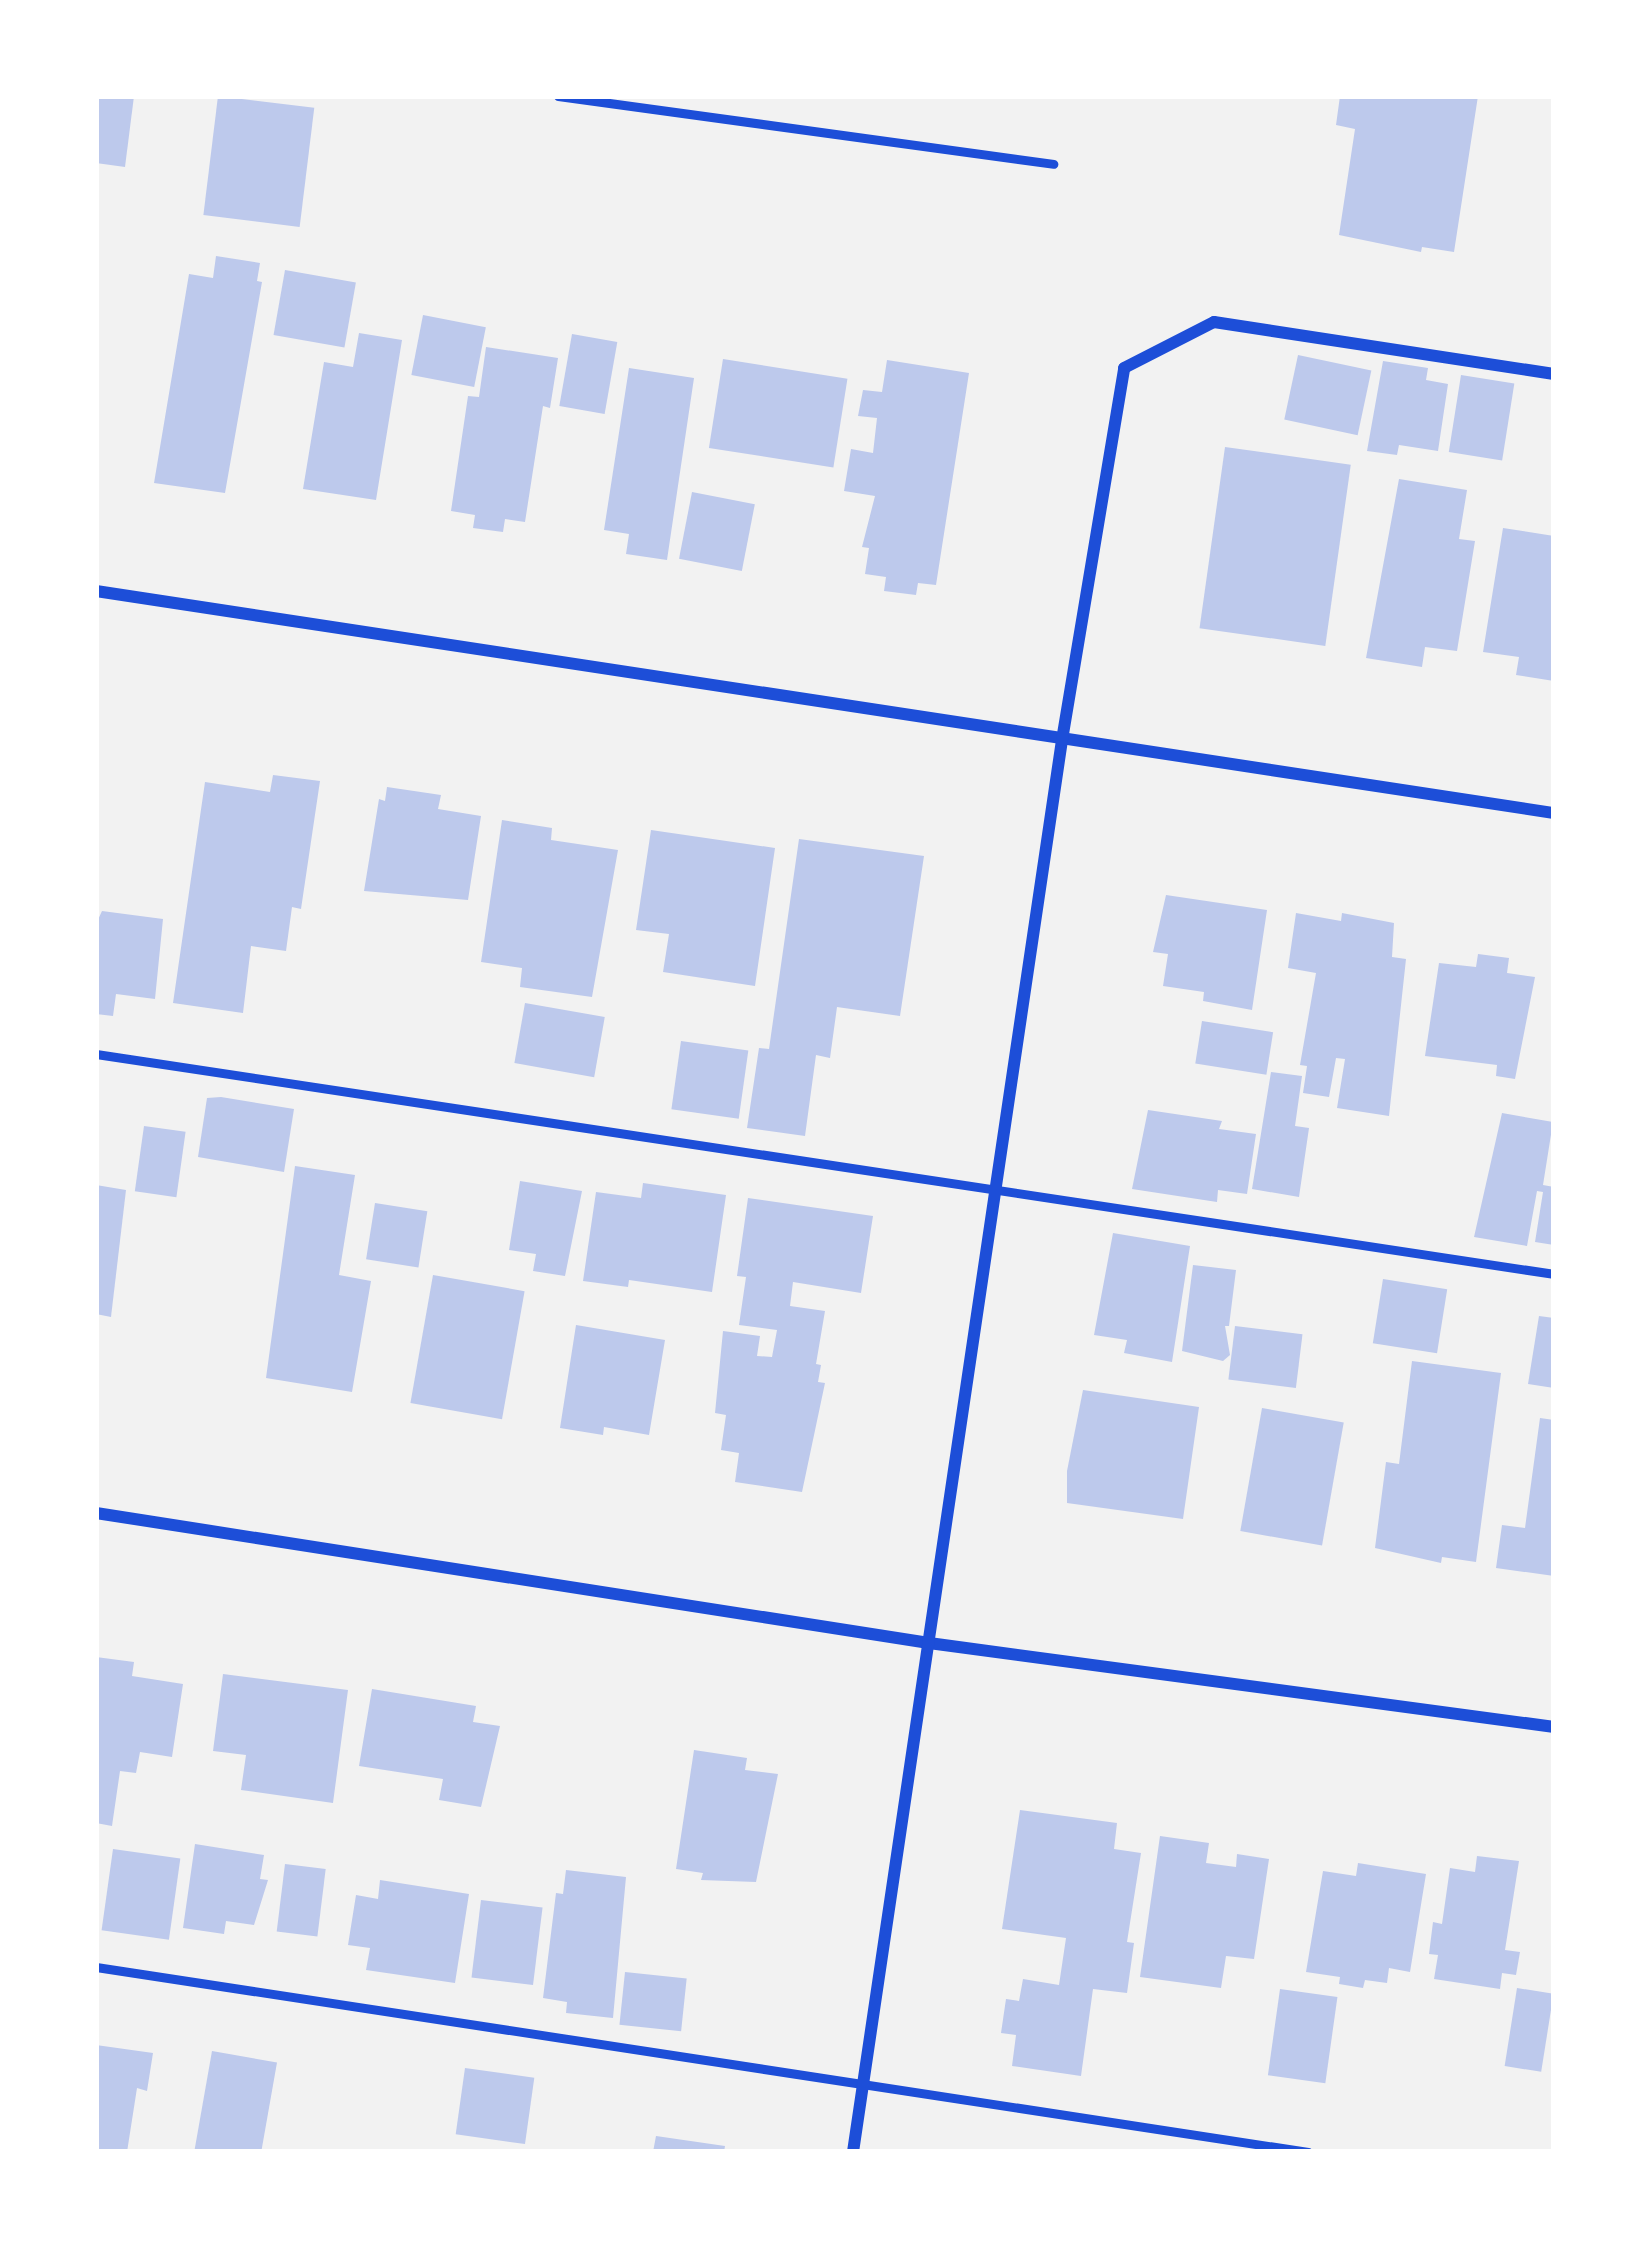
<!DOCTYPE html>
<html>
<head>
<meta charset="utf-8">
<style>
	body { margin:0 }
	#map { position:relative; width:1650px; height:2248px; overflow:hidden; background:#f2f2f2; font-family:Overpass,sans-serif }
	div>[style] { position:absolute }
	.building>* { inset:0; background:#bdc9ec; transform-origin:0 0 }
	.service>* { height:9px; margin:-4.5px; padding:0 4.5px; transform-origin:4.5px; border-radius:4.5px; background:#1d4ed8 }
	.minor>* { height:12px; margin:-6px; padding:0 6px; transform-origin:6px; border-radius:6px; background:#1d4ed8 }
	span { translate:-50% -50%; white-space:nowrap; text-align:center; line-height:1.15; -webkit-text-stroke:10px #fff; paint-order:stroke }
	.frame { position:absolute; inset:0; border:99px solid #fff; pointer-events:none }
</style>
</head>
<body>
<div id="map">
	<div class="building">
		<i style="clip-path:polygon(96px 96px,134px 96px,125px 167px,96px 163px)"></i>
		<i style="left:218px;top:96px;width:97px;height:120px;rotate:7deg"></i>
		<i style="clip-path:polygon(1340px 96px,1478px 96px,1454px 252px,1422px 247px,1421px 252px,1339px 235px,1355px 129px,1336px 125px)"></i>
		<i style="clip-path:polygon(216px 256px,260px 263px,257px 281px,262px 282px,225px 493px,154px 483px,189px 274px,213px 278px)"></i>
		<i style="left:285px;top:270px;width:72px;height:66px;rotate:10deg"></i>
		<i style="left:423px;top:315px;width:64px;height:61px;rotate:11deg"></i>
		<i style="clip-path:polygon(359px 333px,402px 340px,376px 500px,303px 489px,324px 362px,353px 367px)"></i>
		<i style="left:572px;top:334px;width:46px;height:73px;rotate:10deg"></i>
		<i style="clip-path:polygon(486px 347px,558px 358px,550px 408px,543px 406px,525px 522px,505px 519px,503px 532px,473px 528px,475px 515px,451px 511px,468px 396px,479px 397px)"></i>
		<i style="left:1298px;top:355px;width:75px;height:66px;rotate:12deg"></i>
		<i style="left:723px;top:359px;width:126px;height:90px;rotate:9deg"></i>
		<i style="clip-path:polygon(887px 360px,969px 373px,936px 585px,918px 583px,916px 595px,884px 591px,886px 577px,865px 574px,869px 548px,862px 547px,875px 496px,844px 491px,851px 449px,873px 453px,877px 418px,858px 416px,863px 390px,882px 392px)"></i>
		<i style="clip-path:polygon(1383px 361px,1428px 368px,1426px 380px,1448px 384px,1438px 451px,1399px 445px,1397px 455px,1367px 451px)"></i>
		<i style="clip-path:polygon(629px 368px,694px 378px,667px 560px,626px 554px,629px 534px,604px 530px)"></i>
		<i style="left:1461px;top:375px;width:54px;height:78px;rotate:9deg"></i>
		<i style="left:1225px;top:447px;width:127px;height:183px;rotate:8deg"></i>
		<i style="clip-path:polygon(1399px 479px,1467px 490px,1459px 539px,1475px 541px,1457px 651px,1425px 647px,1422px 667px,1366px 658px)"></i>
		<i style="left:692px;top:492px;width:64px;height:68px;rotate:11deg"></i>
		<i style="clip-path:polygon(1503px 528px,1554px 536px,1554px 681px,1516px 675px,1519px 657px,1483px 652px)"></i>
		<i style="clip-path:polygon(273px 775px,320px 781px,301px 909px,292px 907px,286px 951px,251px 946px,243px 1013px,173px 1003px,205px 782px,270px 792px)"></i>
		<i style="clip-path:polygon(387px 787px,441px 795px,438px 809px,481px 816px,468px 900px,364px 891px,379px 799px,385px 801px)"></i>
		<i style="clip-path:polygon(502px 820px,552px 828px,551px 840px,618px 850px,592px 997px,520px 987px,522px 968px,481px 962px)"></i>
		<i style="clip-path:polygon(651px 830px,775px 848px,755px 986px,663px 972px,669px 934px,636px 930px)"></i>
		<i style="clip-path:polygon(799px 839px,924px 856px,900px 1016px,837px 1007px,830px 1058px,816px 1055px,805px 1136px,747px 1128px,759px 1048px,769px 1049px)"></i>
		<i style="clip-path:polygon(1166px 895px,1267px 910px,1252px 1010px,1203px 1001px,1204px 992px,1163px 986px,1168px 954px,1153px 952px)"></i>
		<i style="clip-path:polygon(102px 911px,163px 919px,155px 999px,116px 994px,113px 1016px,96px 1014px,96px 924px)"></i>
		<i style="clip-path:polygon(1296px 913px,1341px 921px,1342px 913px,1394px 923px,1392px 957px,1406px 959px,1389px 1116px,1337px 1108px,1345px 1059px,1336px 1058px,1329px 1097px,1303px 1093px,1307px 1066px,1300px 1065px,1316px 973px,1288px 968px)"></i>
		<i style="clip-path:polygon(1478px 954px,1509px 958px,1507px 973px,1535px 977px,1515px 1079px,1496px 1076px,1497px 1065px,1425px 1056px,1439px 963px,1476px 967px)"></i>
		<i style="left:525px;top:1003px;width:81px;height:61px;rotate:10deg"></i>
		<i style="left:1202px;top:1021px;width:72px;height:43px;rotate:9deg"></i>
		<i style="left:681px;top:1041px;width:68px;height:69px;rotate:8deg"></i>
		<i style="clip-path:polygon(1271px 1072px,1302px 1076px,1295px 1126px,1309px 1128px,1299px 1197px,1252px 1189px)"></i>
		<i style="clip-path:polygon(221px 1097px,294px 1109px,284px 1172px,198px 1157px,207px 1098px)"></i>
		<i style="clip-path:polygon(1148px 1110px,1222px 1121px,1219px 1129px,1256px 1134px,1247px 1194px,1218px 1190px,1217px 1202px,1132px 1189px)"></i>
		<i style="clip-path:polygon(1502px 1113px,1553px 1122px,1543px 1185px,1554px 1187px,1554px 1245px,1535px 1242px,1543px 1192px,1537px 1191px,1527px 1246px,1474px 1237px)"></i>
		<i style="left:144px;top:1126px;width:42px;height:66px;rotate:8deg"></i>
		<i style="clip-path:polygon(295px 1166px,355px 1175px,339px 1275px,371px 1281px,352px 1392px,266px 1378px)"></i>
		<i style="clip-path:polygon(520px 1181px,582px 1191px,565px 1276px,533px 1271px,536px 1254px,509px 1250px)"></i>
		<i style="clip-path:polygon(643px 1183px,726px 1195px,712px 1292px,629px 1280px,628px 1287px,583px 1281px,596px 1192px,641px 1198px)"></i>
		<i style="clip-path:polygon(96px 1185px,126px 1190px,111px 1317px,96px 1314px)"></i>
		<i style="clip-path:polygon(748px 1198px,873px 1216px,861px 1293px,793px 1282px,790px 1306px,825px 1311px,816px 1364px,821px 1365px,818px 1382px,825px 1383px,802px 1492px,735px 1482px,739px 1453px,721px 1450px,726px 1415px,715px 1413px,723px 1331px,760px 1336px,757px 1356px,772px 1357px,777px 1330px,739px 1325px,746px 1277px,737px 1276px)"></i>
		<i style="left:375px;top:1203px;width:53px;height:57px;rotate:9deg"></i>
		<i style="clip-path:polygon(1113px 1233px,1190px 1246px,1172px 1362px,1124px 1353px,1127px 1340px,1094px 1335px)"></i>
		<i style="clip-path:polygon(1193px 1265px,1236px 1270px,1229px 1326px,1225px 1326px,1230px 1355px,1223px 1361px,1182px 1351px)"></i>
		<i style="left:433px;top:1275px;width:93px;height:130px;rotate:10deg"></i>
		<i style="left:1383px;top:1279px;width:65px;height:65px;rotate:9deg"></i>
		<i style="clip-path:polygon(1539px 1316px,1554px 1318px,1554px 1388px,1528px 1384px)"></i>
		<i style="clip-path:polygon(576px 1325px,665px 1340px,649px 1435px,604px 1427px,603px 1435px,560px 1428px)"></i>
		<i style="left:1235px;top:1326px;width:68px;height:54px;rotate:7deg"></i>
		<i style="clip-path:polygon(1412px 1361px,1501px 1373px,1476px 1562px,1442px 1557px,1441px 1563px,1375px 1548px,1386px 1462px,1399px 1464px)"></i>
		<i style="clip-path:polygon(1083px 1390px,1199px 1407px,1183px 1519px,1067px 1503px,1067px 1471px)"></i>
		<i style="left:1262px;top:1408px;width:83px;height:125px;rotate:10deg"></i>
		<i style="clip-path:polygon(1540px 1418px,1554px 1420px,1554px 1576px,1496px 1568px,1502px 1525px,1525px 1528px)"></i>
		<i style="clip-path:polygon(96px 1657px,134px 1662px,132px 1676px,183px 1684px,172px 1757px,140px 1752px,136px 1773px,120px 1771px,112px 1826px,96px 1823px)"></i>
		<i style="clip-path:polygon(223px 1674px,348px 1690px,333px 1803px,241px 1790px,246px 1755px,213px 1751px)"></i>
		<i style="clip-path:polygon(372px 1689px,476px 1706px,473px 1722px,500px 1726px,481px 1807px,439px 1800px,443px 1779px,359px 1766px)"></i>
		<i style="clip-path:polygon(694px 1750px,747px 1758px,745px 1770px,778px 1774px,756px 1882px,701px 1880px,703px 1873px,676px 1869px)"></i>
		<i style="clip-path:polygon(1020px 1810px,1117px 1823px,1114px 1849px,1141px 1853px,1127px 1942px,1134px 1943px,1127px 1993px,1093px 1989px,1081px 2076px,1012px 2066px,1016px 2035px,1001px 2033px,1006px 1999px,1019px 2001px,1023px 1979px,1059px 1985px,1066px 1938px,1002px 1929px)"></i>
		<i style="clip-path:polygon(1160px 1836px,1209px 1843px,1206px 1863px,1236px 1867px,1237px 1854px,1269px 1859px,1254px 1959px,1226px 1956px,1221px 1988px,1140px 1977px)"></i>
		<i style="clip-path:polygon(195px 1844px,264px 1855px,260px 1879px,268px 1880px,254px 1925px,226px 1921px,224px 1934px,183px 1928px)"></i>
		<i style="left:113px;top:1849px;width:68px;height:82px;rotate:8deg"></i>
		<i style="clip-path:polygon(1477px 1856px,1519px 1861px,1505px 1950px,1520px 1952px,1516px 1975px,1502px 1973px,1500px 1989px,1434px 1979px,1438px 1955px,1429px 1954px,1433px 1922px,1442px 1924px,1450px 1868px,1475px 1872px)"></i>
		<i style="clip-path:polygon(1358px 1863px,1426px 1874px,1410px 1972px,1389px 1968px,1387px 1983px,1365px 1980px,1363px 1988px,1339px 1984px,1340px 1977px,1306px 1972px,1323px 1871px,1356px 1876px)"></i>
		<i style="left:285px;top:1864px;width:41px;height:68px;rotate:7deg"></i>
		<i style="clip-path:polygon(566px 1870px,626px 1877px,613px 2018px,566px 2013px,567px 2002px,543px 1998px,556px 1893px,563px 1894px)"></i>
		<i style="clip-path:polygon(380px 1880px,469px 1894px,455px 1983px,366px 1970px,370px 1948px,348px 1945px,356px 1895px,378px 1899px)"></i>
		<i style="left:481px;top:1900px;width:62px;height:78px;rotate:7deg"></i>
		<i style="left:625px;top:1972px;width:62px;height:53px;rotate:6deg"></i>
		<i style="left:1517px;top:1988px;width:37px;height:79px;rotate:9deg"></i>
		<i style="left:1280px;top:1989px;width:58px;height:87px;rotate:8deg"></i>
		<i style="clip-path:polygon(96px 2045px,153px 2053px,147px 2091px,137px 2088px,127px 2152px,96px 2152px)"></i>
		<i style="left:212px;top:2051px;width:66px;height:102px;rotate:10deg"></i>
		<i style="left:465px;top:2068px;width:70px;height:67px;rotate:8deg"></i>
		<i style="clip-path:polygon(656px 2136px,725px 2146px,724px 2152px,653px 2152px)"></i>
	</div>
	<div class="service">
		<i style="left:558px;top:96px;width:500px;rotate:7.8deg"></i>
		<i style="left:96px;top:1054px;width:1475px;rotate:8.58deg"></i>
		<i style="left:96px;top:1967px;width:1226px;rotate:8.68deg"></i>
	</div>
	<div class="minor">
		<i style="left:96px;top:591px;width:1475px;rotate:8.66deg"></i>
		<i style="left:96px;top:1513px;width:843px;rotate:8.87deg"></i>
		<i style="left:929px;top:1643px;width:631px;rotate:7.65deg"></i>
		<i style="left:853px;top:2152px;width:1427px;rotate:-81.58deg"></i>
		<i style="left:1062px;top:740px;width:377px;rotate:-80.5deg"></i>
		<i style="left:1124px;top:368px;width:101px;rotate:-27.1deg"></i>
		<i style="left:1214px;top:322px;width:344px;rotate:8.7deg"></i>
	</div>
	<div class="frame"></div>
</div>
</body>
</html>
